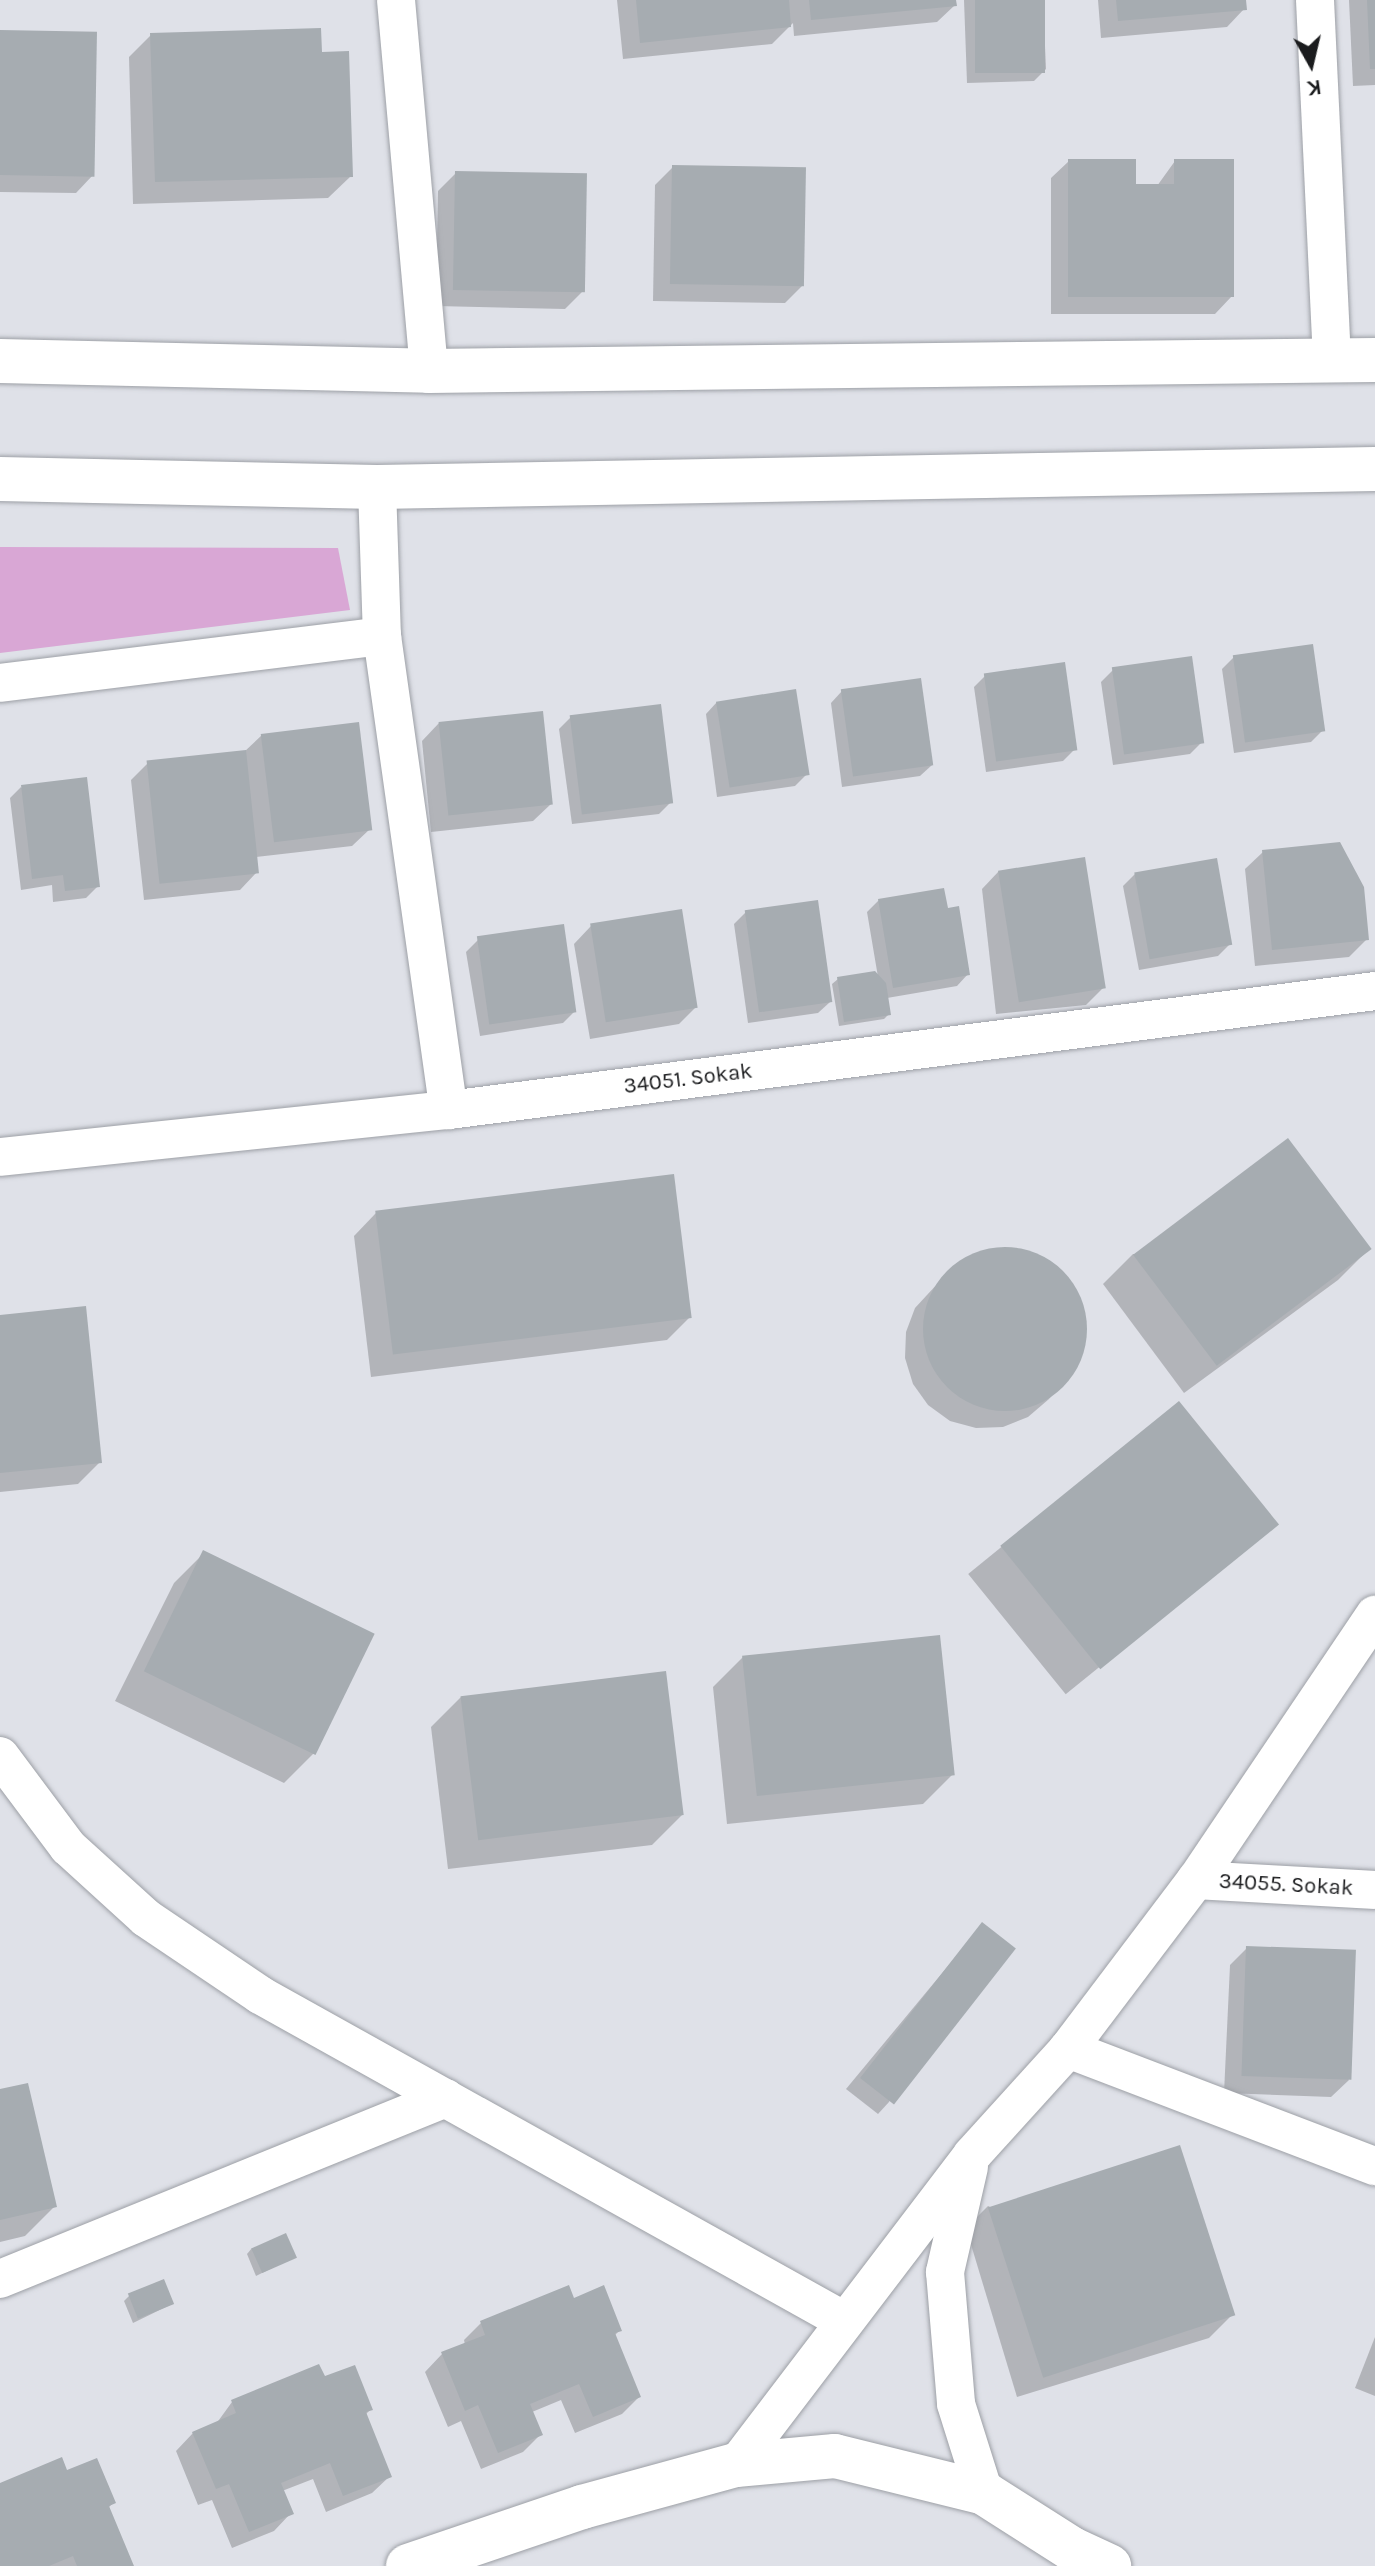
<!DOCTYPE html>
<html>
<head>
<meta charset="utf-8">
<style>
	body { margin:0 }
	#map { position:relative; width:1375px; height:2566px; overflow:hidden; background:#dfe1e8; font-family:Karla,sans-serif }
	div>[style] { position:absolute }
	.green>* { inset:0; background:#d9a7d5 }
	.shadow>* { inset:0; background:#0003; transform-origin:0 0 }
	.building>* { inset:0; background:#a6acb1; transform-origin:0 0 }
	.round { border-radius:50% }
	.roads { filter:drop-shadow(0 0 2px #9da0a6) drop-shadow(0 0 2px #9da0a6) }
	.minor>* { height:38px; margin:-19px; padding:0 19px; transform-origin:19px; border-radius:19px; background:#fff }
	.tertiary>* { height:44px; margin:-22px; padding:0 22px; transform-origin:22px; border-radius:22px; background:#fff }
	.secondary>* { height:44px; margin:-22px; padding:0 22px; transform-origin:22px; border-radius:22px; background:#fff }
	span { translate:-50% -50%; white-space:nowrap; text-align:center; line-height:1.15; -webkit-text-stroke:6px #fff; paint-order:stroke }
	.street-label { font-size:22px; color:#1b1c1e }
	.north { position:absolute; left:1271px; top:24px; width:80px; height:80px; -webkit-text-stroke:6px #fff; paint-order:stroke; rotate:172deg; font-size:22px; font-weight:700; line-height:32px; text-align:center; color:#1b1c1e }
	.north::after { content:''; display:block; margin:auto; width:28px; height:36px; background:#1b1c1e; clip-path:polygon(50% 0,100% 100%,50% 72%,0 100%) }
</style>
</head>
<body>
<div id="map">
	<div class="green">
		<i style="clip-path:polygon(0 547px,338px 548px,350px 610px,0 653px)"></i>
	</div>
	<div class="shadow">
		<i style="clip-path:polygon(617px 0,954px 0,955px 5px,937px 22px,794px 36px,793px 23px,772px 44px,623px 59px)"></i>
		<i style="clip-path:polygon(964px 0,1043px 0,1046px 69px,1034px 81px,967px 83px)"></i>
		<i style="clip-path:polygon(1098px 0,1244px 0,1244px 9px,1227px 27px,1101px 38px)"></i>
		<i style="clip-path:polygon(1349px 0,1375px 0,1375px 85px,1353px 86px)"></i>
		<i style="clip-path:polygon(0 32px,93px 175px,76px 193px,0 192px)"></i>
		<i style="clip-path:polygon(151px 35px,320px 54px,351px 176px,328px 198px,133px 204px,129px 57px)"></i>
		<i style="clip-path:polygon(1069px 161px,1134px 186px,1157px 186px,1175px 161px,1232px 296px,1215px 314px,1051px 314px,1051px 178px)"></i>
		<i style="clip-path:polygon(673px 167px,802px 286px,785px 303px,653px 301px,655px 185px)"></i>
		<i style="clip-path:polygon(456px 173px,583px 291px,565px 309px,436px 306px,438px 191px)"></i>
		<i style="clip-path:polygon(1234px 657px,1323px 730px,1311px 742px,1234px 753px,1222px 669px)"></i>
		<i style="clip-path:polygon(1113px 670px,1202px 742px,1190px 754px,1113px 765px,1101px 682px)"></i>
		<i style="clip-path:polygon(985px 676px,1075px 749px,1063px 761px,986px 772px,974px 687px)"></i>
		<i style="clip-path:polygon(842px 691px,932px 765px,920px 776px,842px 787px,831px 703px)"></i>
		<i style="clip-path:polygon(717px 702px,807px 774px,795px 786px,717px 797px,706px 714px)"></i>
		<i style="clip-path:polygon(571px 717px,671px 802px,659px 814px,572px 824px,559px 729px)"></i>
		<i style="clip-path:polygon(439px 723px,551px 804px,533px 821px,431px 832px,422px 741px)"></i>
		<i style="clip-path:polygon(262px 735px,370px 829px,352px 846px,256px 857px,257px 872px,240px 890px,144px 900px,131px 780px,148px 763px,244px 752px)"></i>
		<i style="clip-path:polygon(21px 787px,98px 886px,86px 898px,53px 902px,52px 885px,21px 890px,10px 798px)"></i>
		<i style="clip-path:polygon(1263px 852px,1367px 939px,1349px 957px,1255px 966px,1245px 869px)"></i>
		<i style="clip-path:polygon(999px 871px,1103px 988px,1086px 1005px,996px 1014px,982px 889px)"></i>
		<i style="clip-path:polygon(1135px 874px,1230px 944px,1218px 956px,1139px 970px,1123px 886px)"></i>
		<i style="clip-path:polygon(879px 900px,946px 910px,968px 974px,957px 986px,887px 998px,889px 1014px,884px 1019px,839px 1026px,832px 984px,838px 979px,878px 977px,867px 912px)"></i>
		<i style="clip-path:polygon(746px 912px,830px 1002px,818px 1013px,748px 1023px,734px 924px)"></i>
		<i style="clip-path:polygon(591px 926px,696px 1007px,679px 1024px,590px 1039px,574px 944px)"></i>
		<i style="clip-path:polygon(478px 940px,575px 1011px,563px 1023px,480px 1036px,466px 952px)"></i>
		<i style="clip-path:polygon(376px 1213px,690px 1317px,667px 1340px,371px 1377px,354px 1236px)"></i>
		<i style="clip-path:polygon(1000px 1248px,1026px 1251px,1051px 1262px,1070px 1281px,1082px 1305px,1086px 1332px,1081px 1358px,1049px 1399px,1028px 1417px,1003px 1427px,976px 1428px,950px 1421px,928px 1405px,913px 1384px,905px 1358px,906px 1332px,915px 1308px,951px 1269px,973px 1255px)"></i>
		<i style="clip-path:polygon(1368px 1250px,1338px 1280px,1184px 1393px,1103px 1284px,1133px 1254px)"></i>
		<i style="clip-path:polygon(0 1317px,100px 1462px,78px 1484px,0 1492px)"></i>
		<i style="left:1178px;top:1404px;width:155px;height:270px;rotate:51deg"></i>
		<i style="clip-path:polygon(204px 1553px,314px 1753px,284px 1783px,115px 1701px,174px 1583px)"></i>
		<i style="clip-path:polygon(743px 1657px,953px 1774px,923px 1804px,727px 1824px,713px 1687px)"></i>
		<i style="clip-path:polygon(461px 1697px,682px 1815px,652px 1845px,448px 1869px,431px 1727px)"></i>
		<i style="clip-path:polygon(982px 1925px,889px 2102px,878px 2114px,846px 2089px)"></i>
		<i style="clip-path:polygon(1247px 1948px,1349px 2080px,1331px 2097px,1224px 2093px,1230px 1965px)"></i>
		<i style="clip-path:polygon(0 2091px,55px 2206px,25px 2236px,0 2242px)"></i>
		<i style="clip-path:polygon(988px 2206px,1231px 2316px,1209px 2338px,1017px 2397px,966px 2228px)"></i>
		<i style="clip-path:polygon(252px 2248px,294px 2257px,256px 2276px,247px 2254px)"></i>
		<i style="clip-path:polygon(130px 2295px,172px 2304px,133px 2323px,124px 2301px)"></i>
		<i style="clip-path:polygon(573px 2301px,620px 2330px,614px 2336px,639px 2397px,622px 2414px,575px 2433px,561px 2400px,532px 2412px,541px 2434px,523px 2452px,481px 2469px,461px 2421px,448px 2427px,425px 2372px,442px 2354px,465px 2345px,464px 2340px,481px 2323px)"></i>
		<i style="clip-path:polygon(1375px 2337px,1375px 2396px,1355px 2388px)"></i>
		<i style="clip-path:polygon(318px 2367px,324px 2379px,371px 2409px,365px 2415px,390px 2476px,372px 2493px,326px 2512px,313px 2479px,282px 2491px,291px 2513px,274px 2531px,232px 2548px,212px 2500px,198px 2505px,176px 2451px,193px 2433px,216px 2424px,232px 2402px)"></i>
		<i style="clip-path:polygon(66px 2473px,113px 2503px,108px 2508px,131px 2566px,0 2566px,0 2485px)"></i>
	</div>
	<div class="building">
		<i style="clip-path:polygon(636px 0,789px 0,791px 27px,640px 43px)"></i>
		<i style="clip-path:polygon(809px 0,956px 0,957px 6px,811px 20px)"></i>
		<i style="left:975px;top:0;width:70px;height:73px"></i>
		<i style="clip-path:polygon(1116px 0,1246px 0,1247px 10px,1118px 21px)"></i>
		<i style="clip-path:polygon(1367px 0,1375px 0,1375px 69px,1370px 69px)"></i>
		<i style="clip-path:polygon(321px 28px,322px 52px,349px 51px,353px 177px,155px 182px,150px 33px)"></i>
		<i style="left:0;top:30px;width:97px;height:145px;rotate:1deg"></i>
		<i style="clip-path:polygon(1068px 159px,1136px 159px,1136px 184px,1174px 184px,1174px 159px,1234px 159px,1234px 297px,1068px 297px)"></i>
		<i style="left:672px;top:165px;width:134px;height:119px;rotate:1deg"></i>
		<i style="left:455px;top:171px;width:132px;height:119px;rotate:1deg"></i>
		<i style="left:1313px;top:644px;width:88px;height:81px;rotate:82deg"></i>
		<i style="left:1192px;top:656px;width:88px;height:81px;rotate:82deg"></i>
		<i style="left:1065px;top:662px;width:89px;height:82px;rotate:82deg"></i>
		<i style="left:921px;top:678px;width:88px;height:81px;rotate:82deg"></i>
		<i style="left:796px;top:689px;width:87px;height:81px;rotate:81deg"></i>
		<i style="left:661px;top:704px;width:100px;height:92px;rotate:83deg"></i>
		<i style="left:543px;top:711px;width:94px;height:105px;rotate:84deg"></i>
		<i style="left:359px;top:722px;width:109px;height:99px;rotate:83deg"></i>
		<i style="left:246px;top:750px;width:124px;height:100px;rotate:84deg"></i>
		<i style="clip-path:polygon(87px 777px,100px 887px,65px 891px,63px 875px,32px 879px,21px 785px)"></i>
		<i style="clip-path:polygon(1340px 842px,1364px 887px,1369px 940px,1272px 950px,1262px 850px)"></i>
		<i style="left:1085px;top:857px;width:133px;height:88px;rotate:81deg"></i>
		<i style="left:1217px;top:858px;width:88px;height:84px;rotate:80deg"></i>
		<i style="clip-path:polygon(944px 888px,948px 908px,959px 906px,970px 975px,893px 988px,878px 899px)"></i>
		<i style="left:818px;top:900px;width:103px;height:74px;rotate:82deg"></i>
		<i style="left:682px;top:909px;width:100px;height:93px;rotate:81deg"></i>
		<i style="left:564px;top:924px;width:89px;height:88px;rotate:82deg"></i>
		<i style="clip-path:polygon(875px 971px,886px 983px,891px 1015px,844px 1022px,837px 977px)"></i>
		<i style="left:1288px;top:1138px;width:139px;height:194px;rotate:53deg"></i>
		<i style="left:674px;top:1174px;width:145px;height:301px;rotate:83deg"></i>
		<i class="round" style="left:923px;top:1247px;width:164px;height:164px"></i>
		<i style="clip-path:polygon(86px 1306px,102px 1463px,0 1473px,0 1315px)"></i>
		<i style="left:1179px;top:1401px;width:159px;height:230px;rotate:51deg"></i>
		<i style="left:203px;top:1550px;width:191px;height:135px;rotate:26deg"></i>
		<i style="left:940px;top:1635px;width:141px;height:199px;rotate:84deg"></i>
		<i style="left:666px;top:1671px;width:145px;height:207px;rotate:83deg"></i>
		<i style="left:982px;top:1922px;width:43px;height:198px;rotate:38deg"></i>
		<i style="left:1246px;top:1946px;width:110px;height:130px;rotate:2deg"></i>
		<i style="clip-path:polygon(28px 2083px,57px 2207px,0 2220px,0 2089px)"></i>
		<i style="left:1180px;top:2145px;width:179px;height:202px;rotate:72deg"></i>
		<i style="left:286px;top:2233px;width:27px;height:38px;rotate:66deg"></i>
		<i style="left:164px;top:2279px;width:27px;height:39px;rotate:68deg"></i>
		<i style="clip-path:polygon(569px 2285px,574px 2298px,604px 2285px,622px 2331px,615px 2333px,641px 2397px,593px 2417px,579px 2384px,530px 2404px,543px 2435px,498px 2453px,478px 2405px,465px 2411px,441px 2352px,485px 2335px,480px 2321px)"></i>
		<i style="clip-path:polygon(319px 2364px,325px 2376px,355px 2365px,373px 2410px,366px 2412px,392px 2477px,343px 2496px,330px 2463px,281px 2483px,294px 2514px,249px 2532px,229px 2484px,216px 2489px,192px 2432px,236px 2413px,231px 2400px)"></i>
		<i style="clip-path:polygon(62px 2457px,67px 2470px,97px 2458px,116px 2503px,109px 2506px,134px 2566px,77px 2566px,73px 2556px,49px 2566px,0 2566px,0 2483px)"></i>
	</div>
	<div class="roads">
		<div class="minor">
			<i style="left:396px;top:0;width:372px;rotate:84.9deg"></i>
			<i style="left:1315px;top:0;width:360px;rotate:87.3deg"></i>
			<i style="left:377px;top:487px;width:149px;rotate:88.1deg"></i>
			<i style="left:382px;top:636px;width:479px;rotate:82deg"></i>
			<i style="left:0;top:683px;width:385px;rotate:-7deg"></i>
			<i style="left:0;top:1157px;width:451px;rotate:-6deg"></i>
			<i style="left:449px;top:1110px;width:934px;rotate:-7.32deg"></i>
			<i style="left:0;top:1756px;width:114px;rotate:53.2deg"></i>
			<i style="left:68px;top:1847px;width:105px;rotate:42.3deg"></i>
			<i style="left:146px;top:1918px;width:138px;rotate:34deg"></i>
			<i style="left:260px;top:1995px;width:667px;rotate:29.14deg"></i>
			<i style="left:1196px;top:1880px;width:179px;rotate:3.2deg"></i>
			<i style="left:1068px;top:2049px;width:329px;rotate:20.9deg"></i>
			<i style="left:969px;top:2167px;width:108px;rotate:102.9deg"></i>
			<i style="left:945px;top:2272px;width:132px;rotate:85.2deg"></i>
			<i style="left:956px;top:2404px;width:93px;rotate:72.5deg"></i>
			<i style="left:0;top:2279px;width:481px;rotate:-22.1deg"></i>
			<i style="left:736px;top:2465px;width:390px;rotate:-52.7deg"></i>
			<i style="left:972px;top:2155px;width:143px;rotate:-47.8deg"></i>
			<i style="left:1068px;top:2049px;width:212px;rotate:-52.9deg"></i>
			<i style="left:1196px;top:1880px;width:320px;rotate:-56deg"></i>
		</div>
		<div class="tertiary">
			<i style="left:408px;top:2566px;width:184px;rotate:-18.7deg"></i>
			<i style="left:582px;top:2507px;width:160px;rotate:-15.3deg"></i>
			<i style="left:736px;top:2465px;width:99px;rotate:-5.2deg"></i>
			<i style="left:835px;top:2456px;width:154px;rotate:13.9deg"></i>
			<i style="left:984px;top:2493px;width:104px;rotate:32.5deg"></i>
			<i style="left:1072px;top:2549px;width:41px;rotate:24.7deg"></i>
		</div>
		<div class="secondary">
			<i style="left:0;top:361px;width:429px;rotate:1.3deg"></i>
			<i style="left:429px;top:371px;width:946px;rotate:-0.67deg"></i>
			<i style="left:0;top:479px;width:377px;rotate:1.2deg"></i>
			<i style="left:377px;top:487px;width:998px;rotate:-1.03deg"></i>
		</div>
	</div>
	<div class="street-label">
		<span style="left:688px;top:1079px;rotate:-7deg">34051. Sokak</span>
		<span style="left:1286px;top:1885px;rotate:3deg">34055. Sokak</span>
	</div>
	<div class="north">K</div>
</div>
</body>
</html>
